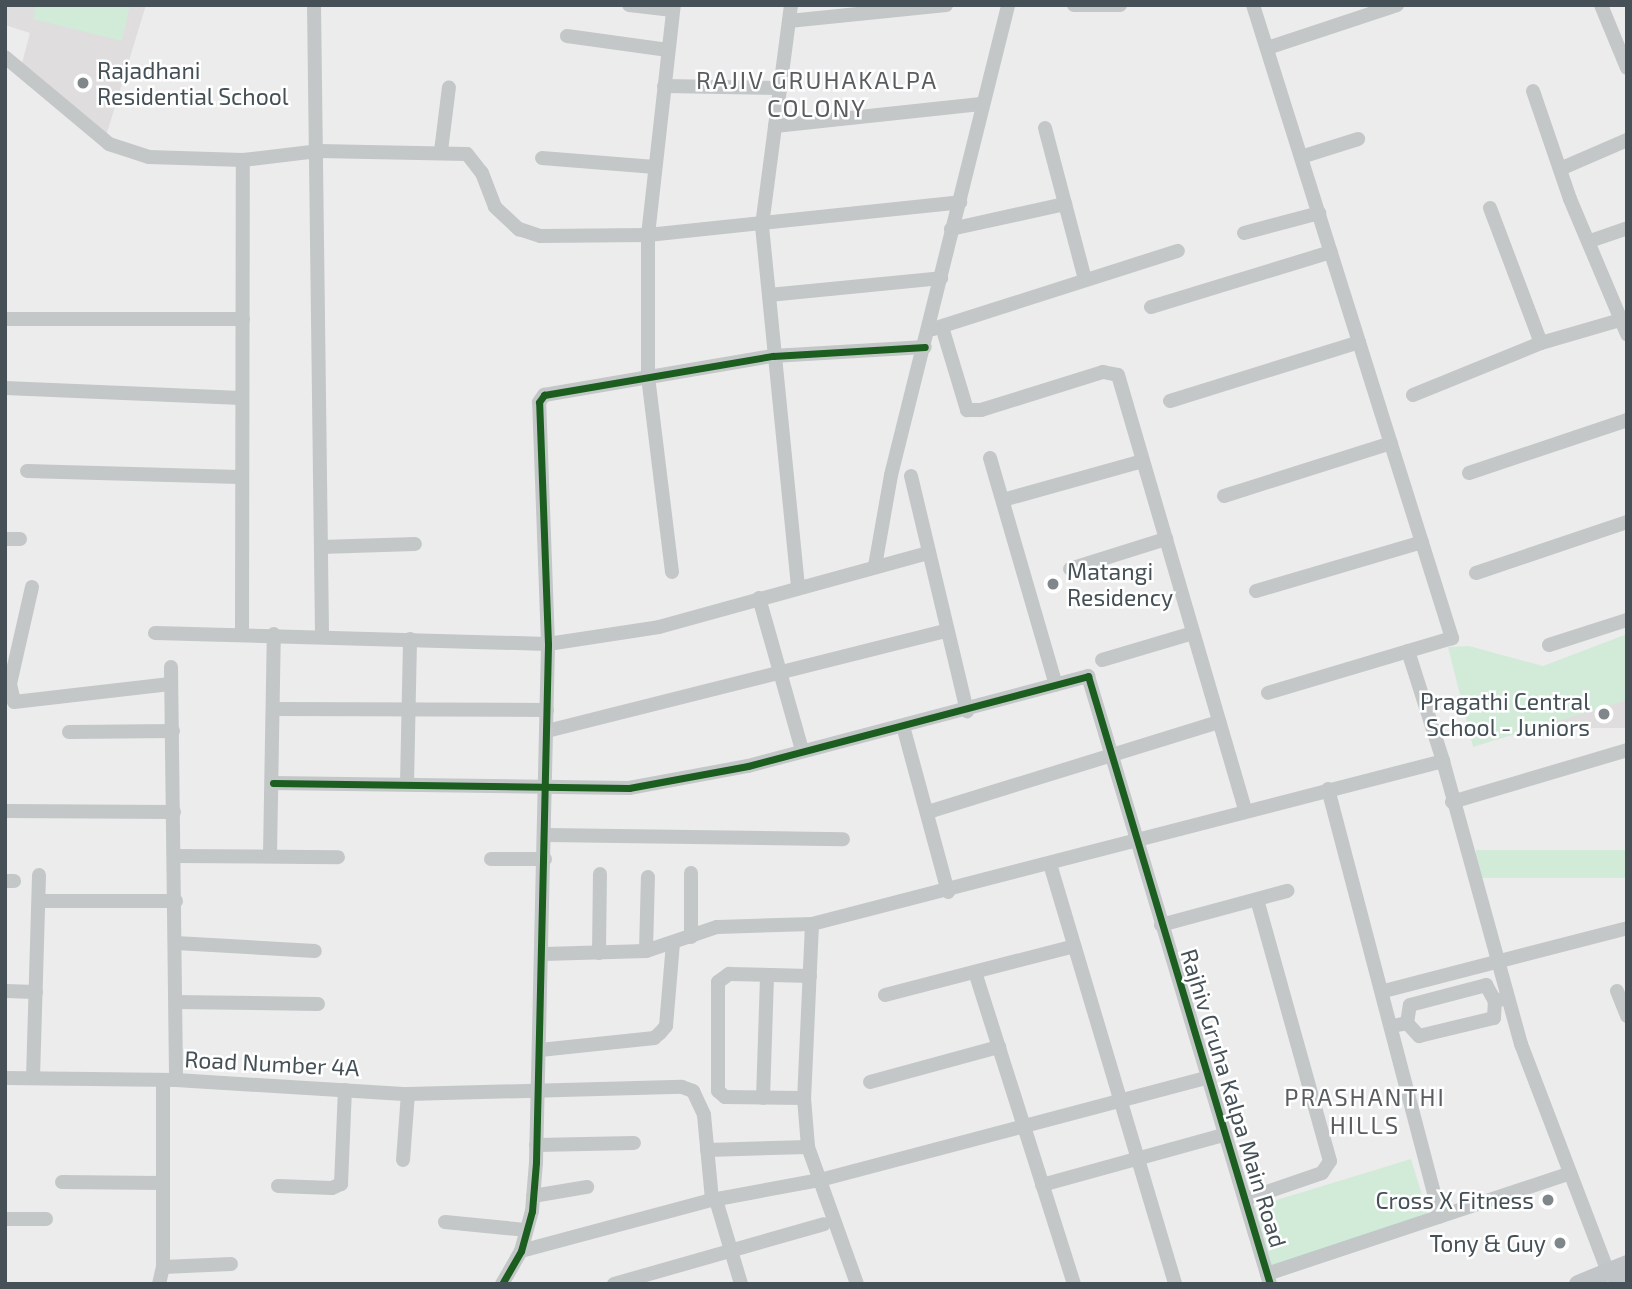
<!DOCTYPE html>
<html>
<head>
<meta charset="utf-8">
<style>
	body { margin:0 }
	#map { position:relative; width:1632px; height:1289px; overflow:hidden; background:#edecec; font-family:"Exo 2",sans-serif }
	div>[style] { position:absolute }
	.education>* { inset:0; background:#dfddde; transform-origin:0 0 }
	.green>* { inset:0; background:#d2ebd9; transform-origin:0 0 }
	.minor>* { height:14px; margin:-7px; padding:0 7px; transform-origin:7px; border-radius:7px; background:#c3c7c8 }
	.major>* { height:18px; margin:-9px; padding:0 9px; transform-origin:9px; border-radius:9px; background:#c2c5c7 }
	.cycleway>* { height:7px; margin:-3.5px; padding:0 3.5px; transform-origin:3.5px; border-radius:3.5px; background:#1b5e20 }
	.dots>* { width:19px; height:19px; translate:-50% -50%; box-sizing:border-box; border:4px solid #fff; border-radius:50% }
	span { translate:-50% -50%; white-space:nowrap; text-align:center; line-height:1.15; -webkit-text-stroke:5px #fff; paint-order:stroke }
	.poi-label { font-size:23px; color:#455157 }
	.left { translate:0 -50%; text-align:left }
	.right { translate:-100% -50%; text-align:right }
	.street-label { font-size:23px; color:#455157 }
	.neighbourhood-label { font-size:24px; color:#595d60; letter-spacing:2px }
	.frame { position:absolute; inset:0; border:7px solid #455157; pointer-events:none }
</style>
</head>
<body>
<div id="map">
	<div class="education">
		<i style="clip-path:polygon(5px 5px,146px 5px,106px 136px,21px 67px,30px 33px,5px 25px)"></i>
		<i style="left:1627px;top:700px;width:28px;height:94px;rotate:90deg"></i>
	</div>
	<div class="green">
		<i style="clip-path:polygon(36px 5px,130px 5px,122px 41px,33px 19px)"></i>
		<i style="clip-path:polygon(1627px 634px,1627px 700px,1473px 747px,1448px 647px,1469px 646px,1543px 666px)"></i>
		<i style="left:1627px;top:850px;width:28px;height:151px;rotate:90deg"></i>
		<i style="left:1411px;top:1159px;width:62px;height:167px;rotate:73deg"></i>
	</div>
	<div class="minor">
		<i style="left:314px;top:5px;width:630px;rotate:89.27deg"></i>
		<i style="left:629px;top:5px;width:44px;rotate:6.5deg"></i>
		<i style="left:791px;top:5px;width:223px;rotate:97.5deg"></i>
		<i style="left:762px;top:226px;width:362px;rotate:84.3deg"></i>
		<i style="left:1074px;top:5px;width:46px"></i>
		<i style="left:1253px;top:5px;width:664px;rotate:72.55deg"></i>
		<i style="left:1452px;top:638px;width:192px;rotate:163.4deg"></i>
		<i style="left:1601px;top:5px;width:68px;rotate:67.6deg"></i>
		<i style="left:789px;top:21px;width:158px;rotate:-5.8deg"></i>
		<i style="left:567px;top:36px;width:102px;rotate:7.9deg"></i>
		<i style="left:1267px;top:48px;width:137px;rotate:-18.3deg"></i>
		<i style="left:5px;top:57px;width:136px;rotate:39.9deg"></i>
		<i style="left:109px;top:144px;width:42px;rotate:18deg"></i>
		<i style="left:149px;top:157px;width:94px;rotate:1.8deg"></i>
		<i style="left:243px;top:160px;width:77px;rotate:-6.8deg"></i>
		<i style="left:319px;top:151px;width:148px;rotate:1.2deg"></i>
		<i style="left:467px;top:154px;width:24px;rotate:52deg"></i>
		<i style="left:482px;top:173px;width:36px;rotate:69deg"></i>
		<i style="left:495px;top:207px;width:33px;rotate:43deg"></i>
		<i style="left:519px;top:229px;width:22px;rotate:18deg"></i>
		<i style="left:540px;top:236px;width:108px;rotate:-0.5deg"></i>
		<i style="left:648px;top:235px;width:314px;rotate:-6deg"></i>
		<i style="left:664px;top:86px;width:117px;rotate:1deg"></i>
		<i style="left:1533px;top:91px;width:114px;rotate:71.1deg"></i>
		<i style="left:1570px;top:199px;width:147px;rotate:67.1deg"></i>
		<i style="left:775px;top:126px;width:207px;rotate:-6.1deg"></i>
		<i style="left:1045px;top:128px;width:156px;rotate:75.2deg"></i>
		<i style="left:441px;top:151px;width:64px;rotate:-82.9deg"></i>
		<i style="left:1301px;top:157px;width:60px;rotate:-17.5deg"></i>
		<i style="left:542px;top:158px;width:113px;rotate:4.6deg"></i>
		<i style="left:1560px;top:169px;width:73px;rotate:-23.4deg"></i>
		<i style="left:1490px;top:208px;width:144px;rotate:69.3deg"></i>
		<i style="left:951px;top:229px;width:117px;rotate:-12.4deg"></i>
		<i style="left:1244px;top:233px;width:78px;rotate:-14.9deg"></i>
		<i style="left:1590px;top:241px;width:39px;rotate:-19deg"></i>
		<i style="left:769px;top:295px;width:173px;rotate:-5.6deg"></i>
		<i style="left:1151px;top:307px;width:188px;rotate:-17deg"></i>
		<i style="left:5px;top:319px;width:238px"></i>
		<i style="left:942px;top:327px;width:87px;rotate:73.2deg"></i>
		<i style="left:967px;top:410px;width:14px"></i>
		<i style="left:981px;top:410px;width:128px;rotate:-17.3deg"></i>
		<i style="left:1103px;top:372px;width:15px;rotate:11deg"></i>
		<i style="left:1118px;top:375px;width:453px;rotate:73.7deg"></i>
		<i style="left:933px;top:329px;width:257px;rotate:-17.7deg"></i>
		<i style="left:5px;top:388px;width:237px;rotate:2.4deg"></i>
		<i style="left:1413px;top:395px;width:138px;rotate:-22.1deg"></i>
		<i style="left:1541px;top:343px;width:90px;rotate:-16.2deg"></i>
		<i style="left:1170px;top:401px;width:198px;rotate:-17.3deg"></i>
		<i style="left:990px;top:458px;width:236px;rotate:73.8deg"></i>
		<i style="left:27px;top:471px;width:213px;rotate:1.6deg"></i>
		<i style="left:1469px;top:473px;width:167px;rotate:-18.5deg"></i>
		<i style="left:911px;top:476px;width:242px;rotate:76.6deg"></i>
		<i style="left:1224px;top:496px;width:175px;rotate:-17.6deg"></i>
		<i style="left:1003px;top:500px;width:145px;rotate:-15.6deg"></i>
		<i style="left:5px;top:539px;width:15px"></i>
		<i style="left:321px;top:547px;width:94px;rotate:-1.8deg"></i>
		<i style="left:875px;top:566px;width:92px;rotate:-80deg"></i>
		<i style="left:891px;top:475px;width:484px;rotate:-76deg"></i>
		<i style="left:1070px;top:569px;width:101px;rotate:-17.4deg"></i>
		<i style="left:672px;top:572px;width:197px;rotate:-97deg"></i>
		<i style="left:648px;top:376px;width:141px;rotate:-90deg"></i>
		<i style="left:648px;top:235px;width:231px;rotate:-83.6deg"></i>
		<i style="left:1476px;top:573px;width:159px;rotate:-18.7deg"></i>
		<i style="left:32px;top:587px;width:99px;rotate:102.8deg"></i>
		<i style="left:10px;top:684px;width:18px;rotate:77deg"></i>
		<i style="left:14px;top:702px;width:157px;rotate:-6.6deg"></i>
		<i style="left:1256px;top:591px;width:173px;rotate:-16.4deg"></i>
		<i style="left:759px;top:598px;width:158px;rotate:74.2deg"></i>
		<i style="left:155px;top:633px;width:393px;rotate:1.6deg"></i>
		<i style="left:548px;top:644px;width:112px;rotate:-8.7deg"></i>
		<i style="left:659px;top:627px;width:279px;rotate:-15.4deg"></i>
		<i style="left:242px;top:633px;width:473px;rotate:-89.9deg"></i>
		<i style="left:1549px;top:645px;width:82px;rotate:-17.8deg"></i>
		<i style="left:1408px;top:651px;width:115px;rotate:72.3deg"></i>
		<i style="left:1443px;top:761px;width:294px;rotate:74.6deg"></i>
		<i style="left:1521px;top:1044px;width:244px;rotate:69.1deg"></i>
		<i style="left:1102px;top:660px;width:95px;rotate:-16.5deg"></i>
		<i style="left:171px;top:667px;width:413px;rotate:89.3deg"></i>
		<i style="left:273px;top:709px;width:274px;rotate:0.2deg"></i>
		<i style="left:903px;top:726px;width:172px;rotate:74.8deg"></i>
		<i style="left:547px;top:731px;width:411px;rotate:-14.1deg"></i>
		<i style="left:69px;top:732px;width:104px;rotate:-0.6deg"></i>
		<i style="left:273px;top:783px;width:356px;rotate:0.8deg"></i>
		<i style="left:629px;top:788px;width:121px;rotate:-10.5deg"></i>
		<i style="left:748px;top:766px;width:352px;rotate:-14.8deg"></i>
		<i style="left:1088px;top:676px;width:635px;rotate:73.34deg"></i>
		<i style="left:407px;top:784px;width:145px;rotate:-88.8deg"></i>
		<i style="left:1328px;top:789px;width:442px;rotate:75.3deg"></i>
		<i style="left:1452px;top:802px;width:183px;rotate:-16.5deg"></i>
		<i style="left:5px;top:811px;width:169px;rotate:0.3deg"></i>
		<i style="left:928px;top:812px;width:305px;rotate:-17.2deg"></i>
		<i style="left:546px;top:835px;width:297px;rotate:0.8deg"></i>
		<i style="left:270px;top:854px;width:220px;rotate:-89deg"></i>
		<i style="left:176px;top:856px;width:162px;rotate:0.4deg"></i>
		<i style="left:491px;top:859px;width:54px"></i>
		<i style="left:1050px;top:864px;width:438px;rotate:73.4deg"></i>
		<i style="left:691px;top:873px;width:64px;rotate:90deg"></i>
		<i style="left:5px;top:881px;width:9px"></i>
		<i style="left:39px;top:901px;width:137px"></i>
		<i style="left:812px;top:924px;width:174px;rotate:92.6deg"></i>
		<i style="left:804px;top:1098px;width:49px;rotate:85.3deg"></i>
		<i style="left:808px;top:1147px;width:145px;rotate:70.3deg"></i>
		<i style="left:1161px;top:925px;width:131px;rotate:-15.1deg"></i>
		<i style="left:176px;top:943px;width:139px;rotate:3.3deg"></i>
		<i style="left:646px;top:951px;width:74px;rotate:-88.5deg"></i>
		<i style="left:599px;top:953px;width:79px;rotate:-89.3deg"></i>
		<i style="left:544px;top:954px;width:102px;rotate:-1.7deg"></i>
		<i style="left:646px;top:951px;width:75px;rotate:-18.7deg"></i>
		<i style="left:717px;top:927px;width:95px;rotate:-1.8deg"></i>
		<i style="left:812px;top:924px;width:652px;rotate:-14.48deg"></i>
		<i style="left:975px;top:972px;width:327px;rotate:72.4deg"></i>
		<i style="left:5px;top:991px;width:31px;rotate:2deg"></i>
		<i style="left:1384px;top:991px;width:251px;rotate:-14.5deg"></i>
		<i style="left:1617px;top:991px;width:27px;rotate:68deg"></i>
		<i style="left:885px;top:995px;width:195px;rotate:-14.5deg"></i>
		<i style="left:176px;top:1002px;width:142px;rotate:0.8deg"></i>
		<i style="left:1407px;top:1023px;width:18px;rotate:-81deg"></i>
		<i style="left:1410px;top:1005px;width:79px;rotate:-14.7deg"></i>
		<i style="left:1486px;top:985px;width:18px;rotate:61deg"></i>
		<i style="left:1393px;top:1026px;width:14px;rotate:-12deg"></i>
		<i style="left:1407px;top:1023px;width:18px;rotate:47deg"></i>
		<i style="left:1419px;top:1036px;width:77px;rotate:-13.5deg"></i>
		<i style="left:1494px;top:1018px;width:17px;rotate:-87deg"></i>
		<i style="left:1495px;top:1001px;width:12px;rotate:-14deg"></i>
		<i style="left:540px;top:1050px;width:115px;rotate:-6deg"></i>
		<i style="left:654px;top:1038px;width:8px;rotate:-40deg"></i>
		<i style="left:660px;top:1033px;width:9px;rotate:-49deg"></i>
		<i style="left:666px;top:1026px;width:83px;rotate:-85.2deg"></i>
		<i style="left:5px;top:1078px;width:171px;rotate:0.7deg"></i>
		<i style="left:176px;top:1080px;width:232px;rotate:3.5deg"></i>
		<i style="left:408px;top:1094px;width:274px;rotate:-1.5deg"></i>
		<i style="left:682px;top:1087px;width:12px;rotate:20deg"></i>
		<i style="left:693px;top:1091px;width:26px;rotate:65deg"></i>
		<i style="left:704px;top:1115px;width:85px;rotate:84.6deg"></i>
		<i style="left:33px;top:1078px;width:203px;rotate:-88.3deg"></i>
		<i style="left:870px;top:1082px;width:134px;rotate:-15.2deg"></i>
		<i style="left:763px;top:1098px;width:123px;rotate:-88.1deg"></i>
		<i style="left:804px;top:1098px;width:79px;rotate:-179.3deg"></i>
		<i style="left:725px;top:1097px;width:9px;rotate:-139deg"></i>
		<i style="left:718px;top:1091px;width:109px;rotate:-90deg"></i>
		<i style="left:718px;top:982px;width:14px;rotate:-36deg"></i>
		<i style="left:729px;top:974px;width:81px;rotate:1.4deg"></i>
		<i style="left:536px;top:1145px;width:98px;rotate:-1.2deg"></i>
		<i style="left:707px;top:1150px;width:101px;rotate:-1.7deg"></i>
		<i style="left:403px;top:1160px;width:66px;rotate:-85.7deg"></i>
		<i style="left:62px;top:1182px;width:99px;rotate:0.6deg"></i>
		<i style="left:1042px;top:1185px;width:189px;rotate:-15.4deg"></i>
		<i style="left:278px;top:1186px;width:54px;rotate:2.1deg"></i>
		<i style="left:332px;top:1188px;width:10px;rotate:-24deg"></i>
		<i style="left:341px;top:1184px;width:94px;rotate:-87.6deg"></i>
		<i style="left:533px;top:1196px;width:55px;rotate:-9.5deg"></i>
		<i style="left:1246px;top:1199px;width:80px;rotate:-18.9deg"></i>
		<i style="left:1322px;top:1173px;width:14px;rotate:-56deg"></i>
		<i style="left:1330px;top:1161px;width:271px;rotate:-105.6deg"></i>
		<i style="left:716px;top:1200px;width:88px;rotate:73.4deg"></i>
		<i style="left:5px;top:1219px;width:41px"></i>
		<i style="left:445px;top:1222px;width:81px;rotate:5.6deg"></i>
		<i style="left:521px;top:1251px;width:198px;rotate:-15deg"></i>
		<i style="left:712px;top:1200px;width:110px;rotate:-10.5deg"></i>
		<i style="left:820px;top:1180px;width:400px;rotate:-14.8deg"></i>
		<i style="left:163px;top:1267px;width:68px;rotate:-2.5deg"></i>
		<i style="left:1267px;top:1274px;width:319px;rotate:-18.4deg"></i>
		<i style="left:159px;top:1284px;width:17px;rotate:-77deg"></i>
		<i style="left:163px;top:1267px;width:187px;rotate:-90deg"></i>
		<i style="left:502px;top:1284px;width:38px;rotate:-60deg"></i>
		<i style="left:521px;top:1251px;width:41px;rotate:-74.6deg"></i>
		<i style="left:532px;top:1211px;width:49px;rotate:-85.3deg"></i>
		<i style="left:536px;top:1162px;width:518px;rotate:-88.67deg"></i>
		<i style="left:548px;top:644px;width:242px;rotate:-92.1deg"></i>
		<i style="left:539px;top:402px;width:9px;rotate:-54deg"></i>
		<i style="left:544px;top:395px;width:232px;rotate:-9.7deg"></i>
		<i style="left:773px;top:356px;width:152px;rotate:-3.4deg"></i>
		<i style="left:614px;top:1284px;width:218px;rotate:-15.9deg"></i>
	</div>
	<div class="major">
		<i style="left:1578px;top:1284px;width:53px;rotate:-22.2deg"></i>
		<i style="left:1617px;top:1284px;width:11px;rotate:-22deg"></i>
	</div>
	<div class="cycleway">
		<i style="left:273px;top:783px;width:356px;rotate:0.8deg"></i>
		<i style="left:629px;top:788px;width:121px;rotate:-10.5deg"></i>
		<i style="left:748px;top:766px;width:352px;rotate:-14.8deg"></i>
		<i style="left:1088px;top:676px;width:635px;rotate:73.34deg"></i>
		<i style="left:502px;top:1284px;width:38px;rotate:-60deg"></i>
		<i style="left:521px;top:1251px;width:41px;rotate:-74.6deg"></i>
		<i style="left:532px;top:1211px;width:49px;rotate:-85.3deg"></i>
		<i style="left:536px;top:1162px;width:518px;rotate:-88.67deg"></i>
		<i style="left:548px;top:644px;width:242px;rotate:-92.1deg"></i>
		<i style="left:539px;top:402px;width:9px;rotate:-54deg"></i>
		<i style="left:544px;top:395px;width:232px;rotate:-9.7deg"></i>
		<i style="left:773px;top:356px;width:152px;rotate:-3.4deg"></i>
	</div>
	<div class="dots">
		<i style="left:83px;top:83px;background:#80878b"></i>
		<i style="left:1053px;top:584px;background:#80878b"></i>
		<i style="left:1604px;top:714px;background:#80878b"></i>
		<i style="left:1548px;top:1200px;background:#80878b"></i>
		<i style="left:1560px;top:1243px;background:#80878b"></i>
	</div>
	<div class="poi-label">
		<span class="left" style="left:97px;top:83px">Rajadhani<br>Residential School</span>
		<span class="left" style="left:1067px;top:584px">Matangi<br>Residency</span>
		<span class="right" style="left:1590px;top:714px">Pragathi Central<br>School - Juniors</span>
		<span class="right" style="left:1534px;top:1200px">Cross X Fitness</span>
		<span class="right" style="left:1546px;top:1243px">Tony &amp; Guy</span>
	</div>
	<div class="street-label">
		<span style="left:272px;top:1063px;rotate:3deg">Road Number 4A</span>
		<span style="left:1234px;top:1098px;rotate:73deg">Rajhiv Gruha Kalpa Main Road</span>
	</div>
	<div class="neighbourhood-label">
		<span style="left:817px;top:94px">RAJIV GRUHAKALPA<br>COLONY</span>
		<span style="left:1365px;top:1111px">PRASHANTHI<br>HILLS</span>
	</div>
	<div class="frame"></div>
</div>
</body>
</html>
